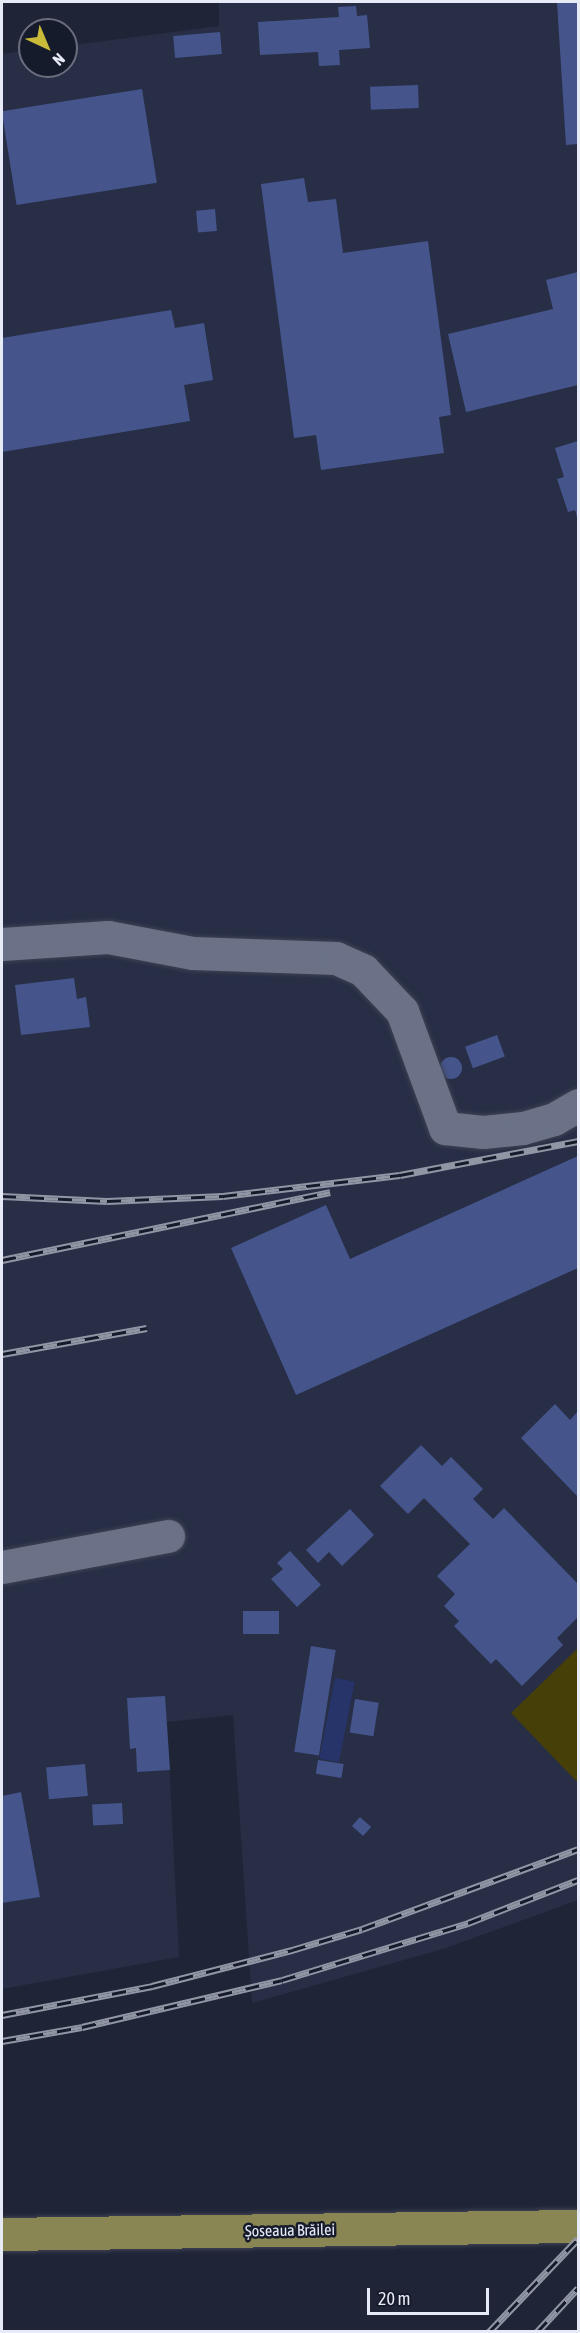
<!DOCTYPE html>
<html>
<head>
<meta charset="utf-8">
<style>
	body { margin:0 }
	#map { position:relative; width:580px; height:2333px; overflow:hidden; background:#1f2537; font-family:"Asap Condensed",sans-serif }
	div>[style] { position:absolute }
	.built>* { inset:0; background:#272e46 }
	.green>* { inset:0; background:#463f07 }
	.water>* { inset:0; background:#273469; transform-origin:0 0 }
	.building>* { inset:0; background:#45558c; transform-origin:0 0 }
	.round { border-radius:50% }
	.roads { filter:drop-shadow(0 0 2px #3e4252) drop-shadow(0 0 2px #3e4252) }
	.minor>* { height:33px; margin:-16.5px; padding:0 16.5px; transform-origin:16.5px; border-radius:16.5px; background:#6b7288 }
	.major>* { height:33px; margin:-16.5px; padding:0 16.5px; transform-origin:16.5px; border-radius:16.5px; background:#8a8654 }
	.rail>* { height:7px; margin-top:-3.5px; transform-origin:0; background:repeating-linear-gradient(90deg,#161b2c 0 14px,#9196a5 0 28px); box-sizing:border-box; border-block:2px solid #9196a5 }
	span { translate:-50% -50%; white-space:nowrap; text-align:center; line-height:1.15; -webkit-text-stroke:5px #161b2c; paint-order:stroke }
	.street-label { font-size:16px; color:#e7ebf8 }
	.frame { position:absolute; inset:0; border:3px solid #e7ebf8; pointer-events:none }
	.north { position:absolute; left:18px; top:18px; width:60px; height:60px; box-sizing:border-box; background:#161b2c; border:2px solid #6a6e7e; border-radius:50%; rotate:136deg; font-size:16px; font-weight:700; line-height:24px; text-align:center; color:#e7ebf8 }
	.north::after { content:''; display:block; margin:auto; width:21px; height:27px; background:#caba3a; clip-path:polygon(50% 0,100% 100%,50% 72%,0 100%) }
	.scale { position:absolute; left:367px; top:2288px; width:122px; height:27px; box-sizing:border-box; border:3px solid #e7ebf8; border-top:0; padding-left:8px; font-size:18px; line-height:21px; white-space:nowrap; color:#e7ebf8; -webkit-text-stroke:4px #161b2c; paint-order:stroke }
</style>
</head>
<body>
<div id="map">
	<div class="built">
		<i style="clip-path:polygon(219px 2px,578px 2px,578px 1900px,443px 1949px,252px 2003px,233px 1715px,167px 1722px,179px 1957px,2px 1989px,2px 54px,30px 50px,30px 66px,66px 66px,66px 46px,219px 26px)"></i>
	</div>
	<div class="green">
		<i style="clip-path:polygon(578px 1648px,578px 1783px,511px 1713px)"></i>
	</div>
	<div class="water">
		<i style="left:335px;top:1678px;width:20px;height:82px;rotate:11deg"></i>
	</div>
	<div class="building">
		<i style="clip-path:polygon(557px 2px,578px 2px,578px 144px,566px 145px)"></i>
		<i style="clip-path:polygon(356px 6px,357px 16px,367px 15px,370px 48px,339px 50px,340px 65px,319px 66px,318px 52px,260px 55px,258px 22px,339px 17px,338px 7px)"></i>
		<i style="left:220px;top:32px;width:22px;height:47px;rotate:85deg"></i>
		<i style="left:418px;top:85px;width:23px;height:48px;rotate:88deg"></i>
		<i style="left:142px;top:89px;width:95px;height:142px;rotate:81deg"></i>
		<i style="clip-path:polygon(304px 178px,308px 202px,336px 199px,343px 253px,428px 241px,451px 415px,439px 417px,444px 453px,321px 470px,316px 435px,294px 438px,261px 184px)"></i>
		<i style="left:215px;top:209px;width:22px;height:19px;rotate:85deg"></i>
		<i style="clip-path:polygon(578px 272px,578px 385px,466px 412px,448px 334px,553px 309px,546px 280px)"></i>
		<i style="clip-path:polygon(171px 310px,175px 328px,204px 323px,213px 380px,184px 385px,190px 421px,2px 452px,2px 338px)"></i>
		<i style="clip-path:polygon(578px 441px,578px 521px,575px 510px,568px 512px,557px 479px,564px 477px,555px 448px)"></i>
		<i style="clip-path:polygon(74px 978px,77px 999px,86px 997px,90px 1027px,21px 1035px,15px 985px)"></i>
		<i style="left:497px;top:1035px;width:23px;height:34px;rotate:70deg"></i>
		<i class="round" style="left:440px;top:1057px;width:22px;height:22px"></i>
		<i style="clip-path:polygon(578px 1156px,578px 1268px,296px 1395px,231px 1248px,326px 1205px,350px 1259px)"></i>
		<i style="clip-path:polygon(555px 1404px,570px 1420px,578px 1411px,578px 1497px,521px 1438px)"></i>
		<i style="clip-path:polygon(421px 1445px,442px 1466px,451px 1457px,483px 1489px,473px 1499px,493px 1519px,504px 1508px,578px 1584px,578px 1617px,557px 1638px,563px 1645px,522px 1686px,496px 1659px,491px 1664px,454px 1626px,459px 1621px,444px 1606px,455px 1594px,437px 1576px,470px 1544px,424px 1498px,408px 1514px,380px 1486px)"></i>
		<i style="clip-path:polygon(350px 1509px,374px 1535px,342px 1566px,329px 1552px,318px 1563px,306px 1550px)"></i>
		<i style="clip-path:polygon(290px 1551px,321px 1585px,297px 1607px,271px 1579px,283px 1569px,277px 1563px)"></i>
		<i style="left:243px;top:1611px;width:36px;height:23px"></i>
		<i style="left:311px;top:1646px;width:25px;height:107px;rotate:9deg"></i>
		<i style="clip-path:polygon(165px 1696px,170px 1770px,137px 1772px,136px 1748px,130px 1749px,127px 1698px)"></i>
		<i style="left:355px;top:1699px;width:24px;height:34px;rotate:9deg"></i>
		<i style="left:318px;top:1760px;width:26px;height:14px;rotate:9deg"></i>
		<i style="left:85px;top:1764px;width:32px;height:39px;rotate:85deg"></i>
		<i style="clip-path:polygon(21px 1792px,40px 1897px,2px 1903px,2px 1796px)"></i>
		<i style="left:122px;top:1803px;width:21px;height:30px;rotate:87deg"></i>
		<i style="left:360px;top:1817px;width:15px;height:12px;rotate:42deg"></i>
	</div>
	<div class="roads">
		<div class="minor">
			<i style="left:2px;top:944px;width:106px;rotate:-3.8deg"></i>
			<i style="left:108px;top:937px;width:86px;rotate:10.7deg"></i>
			<i style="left:193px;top:953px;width:143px;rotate:2deg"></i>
			<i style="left:336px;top:958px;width:30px;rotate:24deg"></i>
			<i style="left:363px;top:970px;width:57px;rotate:46.4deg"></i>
			<i style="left:402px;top:1011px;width:125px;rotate:69.8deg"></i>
			<i style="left:445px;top:1128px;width:38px;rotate:6deg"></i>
			<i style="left:483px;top:1132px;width:40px;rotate:-5.7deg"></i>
			<i style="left:523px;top:1128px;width:32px;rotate:-16deg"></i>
			<i style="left:554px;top:1119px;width:28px;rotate:-30deg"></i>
			<i style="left:2px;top:1567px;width:169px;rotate:-10.6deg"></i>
		</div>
		<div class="major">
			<i style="left:2px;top:2234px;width:576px;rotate:-0.8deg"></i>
		</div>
	</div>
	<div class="rail">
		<i style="left:2px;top:1196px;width:105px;rotate:2.7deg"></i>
		<i style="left:107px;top:1201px;width:116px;rotate:-2.5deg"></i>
		<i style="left:223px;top:1196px;width:178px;rotate:-6.8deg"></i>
		<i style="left:400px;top:1175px;width:181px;rotate:-10.8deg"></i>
		<i style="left:2px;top:1260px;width:335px;rotate:-11.7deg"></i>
		<i style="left:2px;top:1354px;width:147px;rotate:-10.2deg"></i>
		<i style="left:2px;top:2015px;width:153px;rotate:-10.9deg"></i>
		<i style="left:152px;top:1986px;width:145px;rotate:-14.4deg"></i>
		<i style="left:292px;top:1950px;width:73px;rotate:-16.7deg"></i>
		<i style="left:362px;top:1929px;width:230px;rotate:-20.3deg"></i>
		<i style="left:2px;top:2041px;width:81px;rotate:-9.9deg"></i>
		<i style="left:82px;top:2027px;width:205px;rotate:-13.2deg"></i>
		<i style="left:282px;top:1980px;width:195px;rotate:-17deg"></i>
		<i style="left:468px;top:1923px;width:118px;rotate:-21.4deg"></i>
		<i style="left:489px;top:2332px;width:129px;rotate:-46.3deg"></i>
		<i style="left:537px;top:2332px;width:60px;rotate:-47deg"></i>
	</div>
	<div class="street-label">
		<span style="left:290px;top:2230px;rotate:-1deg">Șoseaua Brăilei</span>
	</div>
	<div class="frame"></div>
	<div class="north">N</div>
	<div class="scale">20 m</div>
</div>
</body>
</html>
